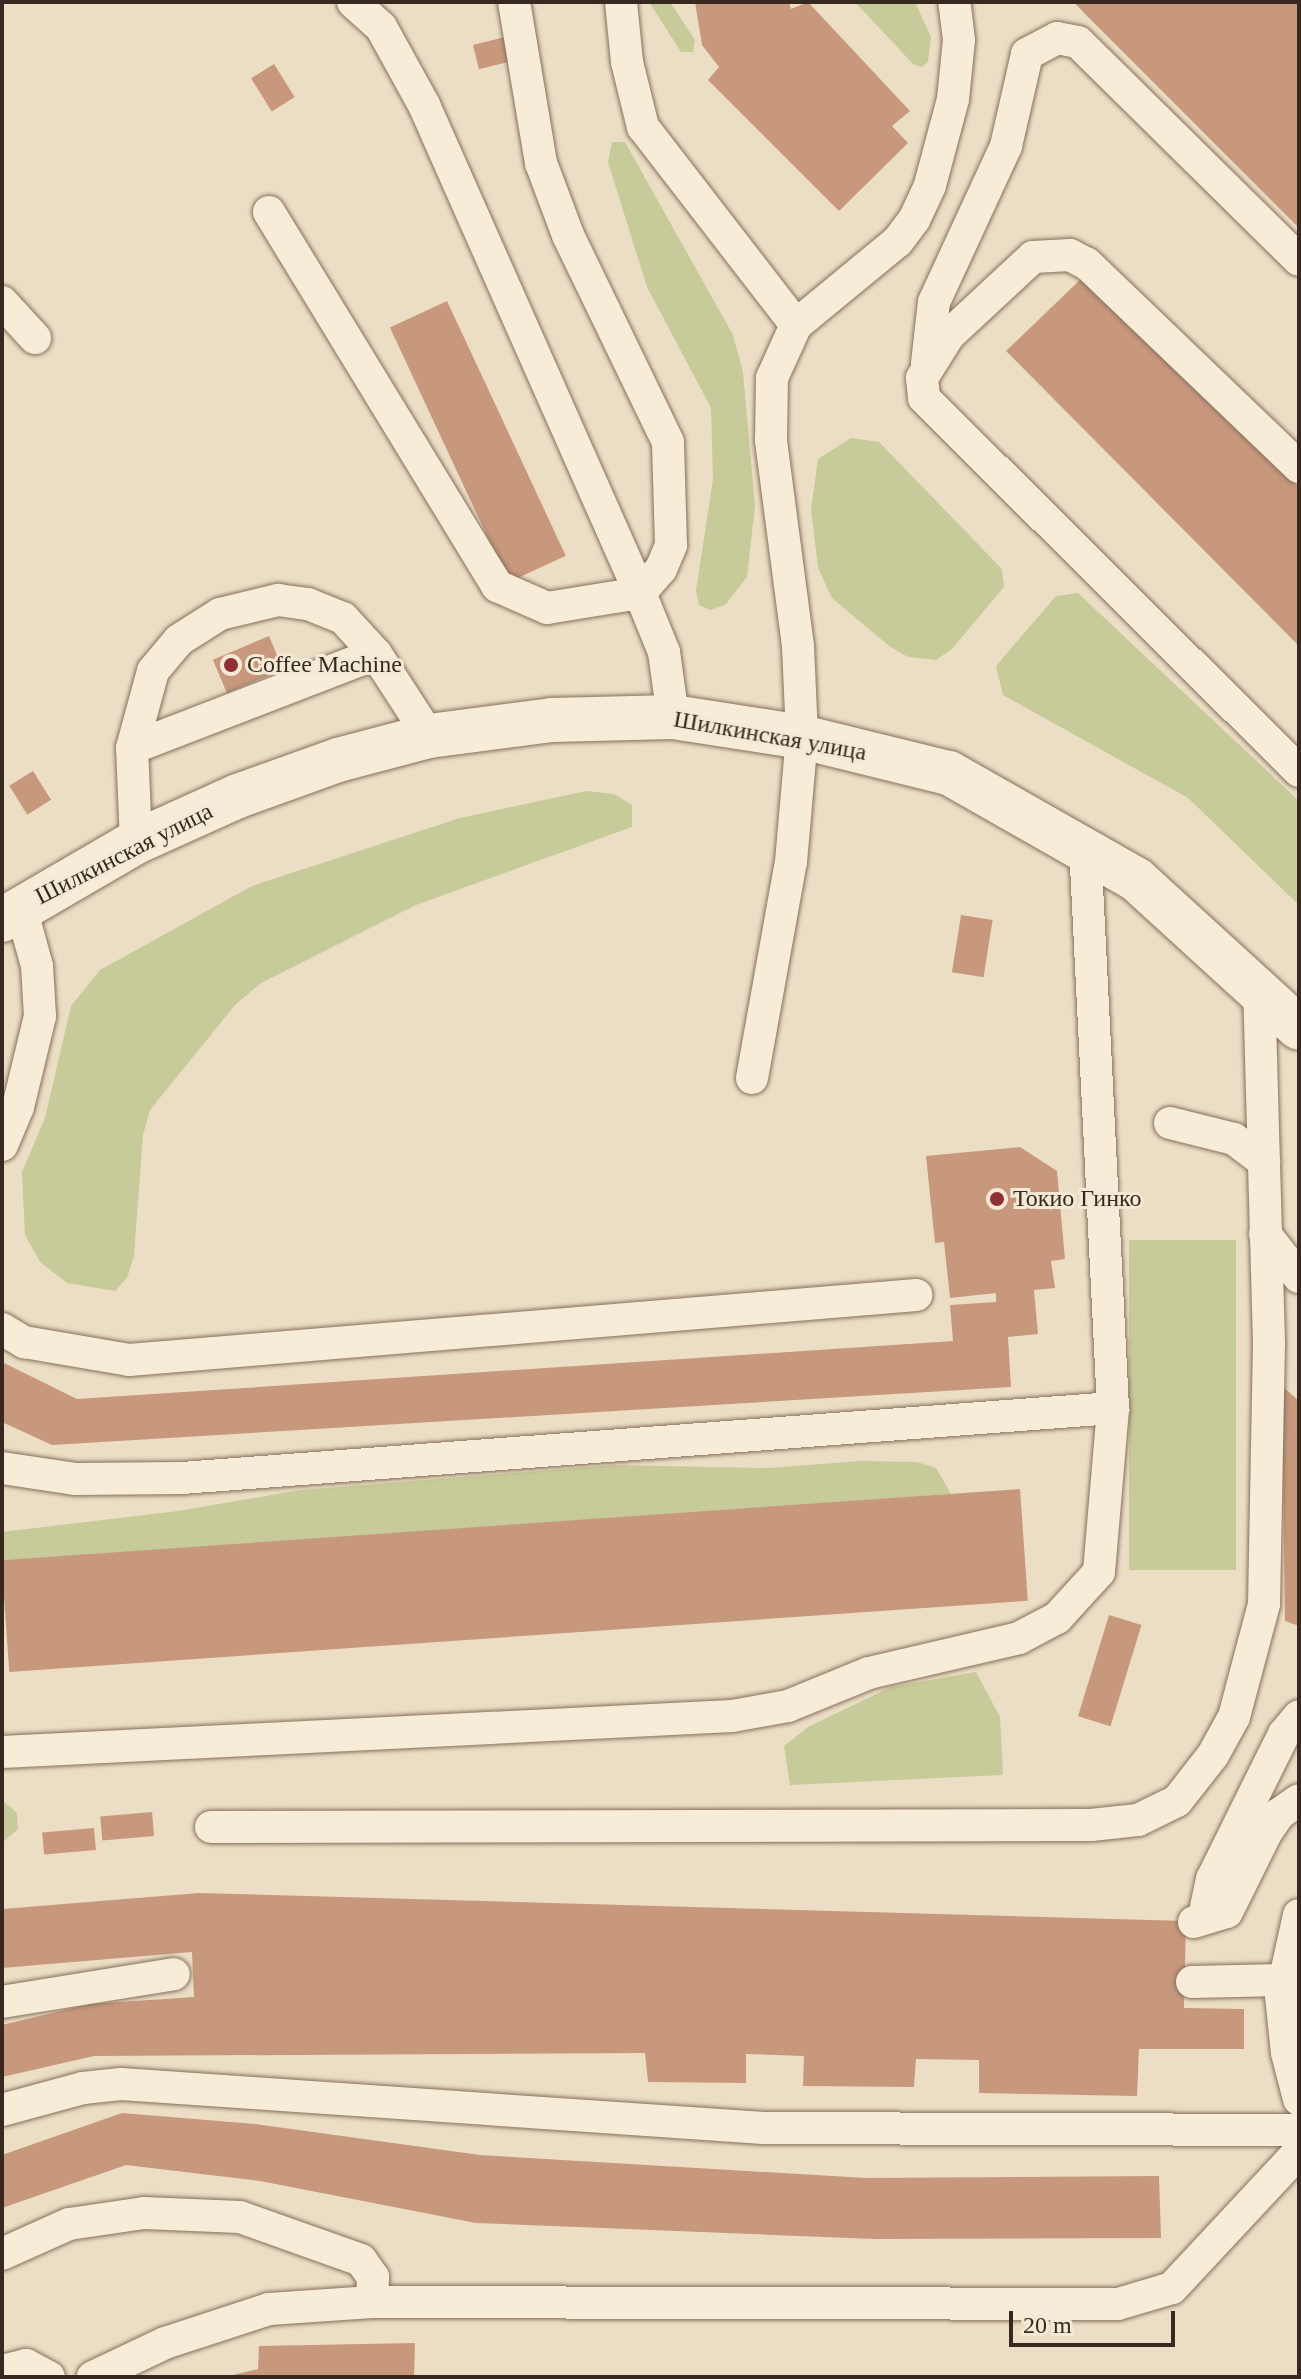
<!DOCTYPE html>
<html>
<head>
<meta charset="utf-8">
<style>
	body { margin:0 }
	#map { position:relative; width:1301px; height:2379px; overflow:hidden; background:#ecdec5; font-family:"Times New Roman",serif }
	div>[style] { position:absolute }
	.green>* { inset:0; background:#c7ca99; transform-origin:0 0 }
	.building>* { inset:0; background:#c8987d; transform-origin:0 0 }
	.roads { filter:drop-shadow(0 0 2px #86705c) drop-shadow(0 0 2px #86705c) }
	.lane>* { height:32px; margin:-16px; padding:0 16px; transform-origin:16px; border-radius:16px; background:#f7ecd8 }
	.secondary>* { height:44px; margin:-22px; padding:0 22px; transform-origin:22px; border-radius:22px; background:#f7ecd8 }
	.dots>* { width:22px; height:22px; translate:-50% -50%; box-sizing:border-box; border:4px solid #f4e9d4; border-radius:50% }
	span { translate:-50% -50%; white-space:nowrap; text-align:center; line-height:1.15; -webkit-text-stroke:6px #f4e9d4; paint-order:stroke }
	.poi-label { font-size:24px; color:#37291f }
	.left { translate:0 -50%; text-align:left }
	.street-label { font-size:24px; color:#37291f }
	.frame { position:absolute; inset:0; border:4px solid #37291f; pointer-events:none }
	.scale { position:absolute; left:1009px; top:2311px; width:166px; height:36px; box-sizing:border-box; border:4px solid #37291f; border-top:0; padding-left:10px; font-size:24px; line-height:28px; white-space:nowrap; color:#37291f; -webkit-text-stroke:6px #f4e9d4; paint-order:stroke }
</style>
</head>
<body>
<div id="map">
	<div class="green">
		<i style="clip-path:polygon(649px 2px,670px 2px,695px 40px,693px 52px,681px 52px)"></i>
		<i style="clip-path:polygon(855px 2px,915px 2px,931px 37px,928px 62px,922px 67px,913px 64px)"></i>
		<i style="clip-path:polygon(612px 142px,625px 142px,733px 335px,743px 372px,755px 506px,747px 577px,725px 605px,710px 610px,699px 605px,696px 591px,713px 479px,711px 408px,647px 287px,608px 162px)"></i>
		<i style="clip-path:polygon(851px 438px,879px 442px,1002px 569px,1004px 587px,952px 649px,936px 660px,908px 657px,889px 646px,832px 598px,818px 568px,811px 509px,818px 459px)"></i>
		<i style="clip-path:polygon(1078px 593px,1299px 801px,1299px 905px,1188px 798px,1003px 695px,996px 666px,1056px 596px)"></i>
		<i style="clip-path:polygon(586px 791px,614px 794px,632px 805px,632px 827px,416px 905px,261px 983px,235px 1005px,150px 1110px,143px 1135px,134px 1256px,127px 1278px,115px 1291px,67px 1283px,40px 1262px,25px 1235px,22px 1172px,45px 1118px,71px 1006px,100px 970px,252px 886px,460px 818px)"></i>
		<i style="left:1236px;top:1240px;width:330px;height:107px;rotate:90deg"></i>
		<i style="clip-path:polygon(860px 1461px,917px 1462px,936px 1468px,951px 1494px,2px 1564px,2px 1532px,178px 1511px,300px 1490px,613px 1465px,768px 1468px)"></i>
		<i style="clip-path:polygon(976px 1672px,1000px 1717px,1003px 1775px,790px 1785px,784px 1746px,808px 1727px,891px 1687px)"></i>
		<i style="clip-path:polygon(2px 1800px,17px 1813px,18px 1829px,2px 1843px)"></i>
	</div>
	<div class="building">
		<i style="clip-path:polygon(695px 2px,789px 2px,791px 9px,808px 2px,910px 111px,892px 126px,908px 143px,839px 211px,708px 80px,719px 67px,702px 45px)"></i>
		<i style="clip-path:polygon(1074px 2px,1299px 2px,1299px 228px,1084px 13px)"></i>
		<i style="left:505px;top:37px;width:25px;height:33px;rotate:76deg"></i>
		<i style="left:274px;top:64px;width:39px;height:27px;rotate:58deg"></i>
		<i style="clip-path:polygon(1084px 276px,1299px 488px,1299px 646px,1006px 351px)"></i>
		<i style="left:447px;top:301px;width:281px;height:63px;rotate:65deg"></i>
		<i style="left:269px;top:636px;width:36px;height:61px;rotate:67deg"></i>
		<i style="left:33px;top:771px;width:34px;height:28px;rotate:58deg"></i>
		<i style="left:961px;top:915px;width:32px;height:58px;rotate:9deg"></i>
		<i style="clip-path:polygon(1020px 1147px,1057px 1171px,1065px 1259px,1051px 1261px,1055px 1288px,1034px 1290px,1038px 1334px,1008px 1337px,1011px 1387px,52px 1445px,2px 1422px,2px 1362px,77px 1399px,953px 1341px,950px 1305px,996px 1302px,996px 1293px,950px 1298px,944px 1242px,935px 1243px,926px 1156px)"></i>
		<i style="clip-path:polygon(1282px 1386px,1299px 1401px,1299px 1626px,1285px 1621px)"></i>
		<i style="left:1020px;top:1489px;width:112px;height:1021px;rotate:86deg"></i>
		<i style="left:1109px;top:1615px;width:34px;height:106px;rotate:17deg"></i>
		<i style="left:152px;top:1812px;width:24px;height:52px;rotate:85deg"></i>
		<i style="left:94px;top:1828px;width:22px;height:52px;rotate:85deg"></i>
		<i style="clip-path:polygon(199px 1893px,1186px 1921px,1184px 2008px,1244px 2009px,1244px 2049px,1139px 2049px,1137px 2096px,979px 2093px,979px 2060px,916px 2059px,914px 2087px,803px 2086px,804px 2056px,746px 2054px,746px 2083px,648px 2082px,645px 2053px,94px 2056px,2px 2077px,2px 2025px,90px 2004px,194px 1997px,192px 1952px,2px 1968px,2px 1909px)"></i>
		<i style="clip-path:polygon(122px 2113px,255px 2124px,480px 2155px,866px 2178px,1159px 2176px,1161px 2238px,874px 2239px,476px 2223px,260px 2181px,126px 2165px,2px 2208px,2px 2155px)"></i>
		<i style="clip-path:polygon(415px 2343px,414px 2377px,224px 2377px,258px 2369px,259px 2346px)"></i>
	</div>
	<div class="roads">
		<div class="lane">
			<i style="left:353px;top:2px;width:38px;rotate:42deg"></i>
			<i style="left:381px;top:27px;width:89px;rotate:61.1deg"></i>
			<i style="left:424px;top:105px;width:534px;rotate:66.12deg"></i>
			<i style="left:640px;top:593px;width:64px;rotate:67.9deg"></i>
			<i style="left:664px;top:652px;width:66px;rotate:82.1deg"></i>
			<i style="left:621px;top:2px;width:60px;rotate:84.3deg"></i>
			<i style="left:627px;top:62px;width:67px;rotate:76.2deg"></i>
			<i style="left:643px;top:127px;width:250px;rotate:52.3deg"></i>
			<i style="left:269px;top:212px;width:438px;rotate:58.6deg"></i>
			<i style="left:497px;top:586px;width:55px;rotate:23.7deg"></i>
			<i style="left:547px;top:608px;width:94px;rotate:-9.2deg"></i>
			<i style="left:640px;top:593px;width:32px;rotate:-49deg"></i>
			<i style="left:661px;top:569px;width:26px;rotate:-67deg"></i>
			<i style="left:671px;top:545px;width:103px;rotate:-91.7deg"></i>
			<i style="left:668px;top:442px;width:230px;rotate:-115.8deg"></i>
			<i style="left:568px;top:235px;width:77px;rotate:-110.6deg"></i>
			<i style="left:541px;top:163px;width:163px;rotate:-99.5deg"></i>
			<i style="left:2px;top:302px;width:49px;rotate:47.5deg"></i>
			<i style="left:927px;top:363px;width:61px;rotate:-83.5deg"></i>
			<i style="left:934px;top:302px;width:172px;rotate:-65.2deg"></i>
			<i style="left:1006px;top:146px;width:94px;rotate:-77.1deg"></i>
			<i style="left:1027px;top:54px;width:34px;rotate:-28deg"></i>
			<i style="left:1057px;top:38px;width:21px;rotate:11deg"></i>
			<i style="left:1078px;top:42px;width:310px;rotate:44.6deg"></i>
			<i style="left:1299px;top:467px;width:294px;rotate:-136.2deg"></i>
			<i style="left:1087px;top:264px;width:19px;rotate:-152deg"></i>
			<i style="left:1070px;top:255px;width:37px;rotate:177deg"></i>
			<i style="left:1033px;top:257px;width:115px;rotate:137.1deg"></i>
			<i style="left:949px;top:335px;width:51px;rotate:122.1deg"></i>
			<i style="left:922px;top:378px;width:20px;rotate:84deg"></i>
			<i style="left:924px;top:398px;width:529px;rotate:44.85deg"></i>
			<i style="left:132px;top:748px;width:80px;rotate:-74.7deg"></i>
			<i style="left:153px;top:671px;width:40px;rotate:-50deg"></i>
			<i style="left:179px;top:640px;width:49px;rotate:-32.4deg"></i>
			<i style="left:220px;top:614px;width:60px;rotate:-13.6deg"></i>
			<i style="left:278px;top:600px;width:30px;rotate:8deg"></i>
			<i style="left:308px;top:604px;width:38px;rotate:22deg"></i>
			<i style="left:343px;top:618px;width:49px;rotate:47.5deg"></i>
			<i style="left:136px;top:842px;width:94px;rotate:-92.4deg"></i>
			<i style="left:132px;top:748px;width:261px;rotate:-21.1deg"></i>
			<i style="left:376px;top:654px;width:98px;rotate:57.1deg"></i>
			<i style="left:752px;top:1078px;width:219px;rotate:-79.8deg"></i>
			<i style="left:791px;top:862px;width:125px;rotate:-85deg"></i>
			<i style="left:802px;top:737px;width:91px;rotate:-92.5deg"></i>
			<i style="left:798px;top:646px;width:208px;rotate:-97.5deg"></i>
			<i style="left:771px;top:440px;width:62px;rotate:-89.1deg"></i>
			<i style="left:772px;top:378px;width:58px;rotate:-65.6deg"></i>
			<i style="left:796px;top:325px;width:132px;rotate:-39.5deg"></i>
			<i style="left:898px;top:241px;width:26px;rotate:-53deg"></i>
			<i style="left:914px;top:220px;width:38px;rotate:-65deg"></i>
			<i style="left:930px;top:185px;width:89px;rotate:-75deg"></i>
			<i style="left:953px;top:99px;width:59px;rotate:-84.2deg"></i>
			<i style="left:959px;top:40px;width:38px;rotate:-97deg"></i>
			<i style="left:1170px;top:1123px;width:66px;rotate:14deg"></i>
			<i style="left:1234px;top:1139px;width:38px;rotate:37deg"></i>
			<i style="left:2px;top:1145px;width:41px;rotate:-67.2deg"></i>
			<i style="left:18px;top:1107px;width:94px;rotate:-76.4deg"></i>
			<i style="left:40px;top:1016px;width:50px;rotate:-93.4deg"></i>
			<i style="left:37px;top:966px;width:60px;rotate:-105.4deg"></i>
			<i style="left:1265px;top:1234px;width:55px;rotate:51.7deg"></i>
			<i style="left:2px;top:1329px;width:26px;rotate:31deg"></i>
			<i style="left:24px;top:1342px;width:107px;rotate:9.7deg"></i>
			<i style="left:129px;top:1360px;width:790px;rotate:-4.72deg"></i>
			<i style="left:2px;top:1468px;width:75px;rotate:8.5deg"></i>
			<i style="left:76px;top:1479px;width:106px;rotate:-0.5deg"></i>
			<i style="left:182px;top:1478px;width:934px;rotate:-4.3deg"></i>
			<i style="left:2px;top:1752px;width:731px;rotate:-2.82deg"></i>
			<i style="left:732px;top:1716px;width:57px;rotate:-10.1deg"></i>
			<i style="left:788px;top:1706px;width:87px;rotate:-22.2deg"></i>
			<i style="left:869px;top:1673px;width:154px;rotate:-13.1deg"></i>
			<i style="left:1019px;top:1638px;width:43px;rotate:-27.8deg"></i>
			<i style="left:1057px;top:1618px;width:62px;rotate:-47.6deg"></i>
			<i style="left:1099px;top:1572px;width:165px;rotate:-85.1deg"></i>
			<i style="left:1113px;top:1408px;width:563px;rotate:-92.85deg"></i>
			<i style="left:211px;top:1827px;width:880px;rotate:-0.13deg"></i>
			<i style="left:1091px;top:1825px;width:47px;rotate:-6.1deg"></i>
			<i style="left:1138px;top:1820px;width:43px;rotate:-26deg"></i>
			<i style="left:1177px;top:1801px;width:58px;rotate:-52deg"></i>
			<i style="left:1213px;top:1755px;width:43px;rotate:-61.1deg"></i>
			<i style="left:1234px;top:1717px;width:117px;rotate:-75.1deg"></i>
			<i style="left:1264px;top:1604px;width:261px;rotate:-88.9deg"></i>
			<i style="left:1269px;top:1343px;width:356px;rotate:-91.6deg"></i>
			<i style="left:1206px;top:1907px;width:29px;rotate:-78deg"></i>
			<i style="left:1212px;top:1879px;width:162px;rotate:-63.6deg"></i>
			<i style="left:1284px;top:1734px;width:23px;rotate:-50deg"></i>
			<i style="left:1299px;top:1915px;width:83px;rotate:102.5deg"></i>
			<i style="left:1281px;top:1996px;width:57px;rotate:84deg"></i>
			<i style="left:1287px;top:2053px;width:48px;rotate:75.4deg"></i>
			<i style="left:1194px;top:1922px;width:34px;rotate:-17deg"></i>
			<i style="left:1227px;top:1912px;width:88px;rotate:-63.7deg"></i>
			<i style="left:1266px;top:1833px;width:23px;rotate:-56deg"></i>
			<i style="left:1279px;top:1814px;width:24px;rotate:-35deg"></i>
			<i style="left:1192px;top:1982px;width:89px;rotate:-1.3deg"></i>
			<i style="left:2px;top:2002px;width:174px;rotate:-9.2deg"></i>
			<i style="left:2px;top:2110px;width:84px;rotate:-15.2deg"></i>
			<i style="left:83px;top:2088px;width:38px;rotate:-6deg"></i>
			<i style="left:121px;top:2084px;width:644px;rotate:3.92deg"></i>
			<i style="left:763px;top:2128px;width:536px;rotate:0.21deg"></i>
			<i style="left:2px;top:2254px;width:73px;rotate:-24.1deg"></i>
			<i style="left:69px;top:2224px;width:76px;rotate:-8.3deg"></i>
			<i style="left:144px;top:2213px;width:96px;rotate:2.4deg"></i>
			<i style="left:240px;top:2217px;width:128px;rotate:19.6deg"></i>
			<i style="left:361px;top:2260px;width:21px;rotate:55deg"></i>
			<i style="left:373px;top:2277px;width:25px;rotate:92deg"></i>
			<i style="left:372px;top:2302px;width:103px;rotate:176.1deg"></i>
			<i style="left:269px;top:2309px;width:109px;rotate:161.9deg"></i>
			<i style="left:165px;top:2343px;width:80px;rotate:154.7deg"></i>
			<i style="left:372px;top:2302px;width:746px;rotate:0.15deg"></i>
			<i style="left:1118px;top:2304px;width:56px;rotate:-16.5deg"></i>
			<i style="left:1172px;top:2288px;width:186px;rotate:-47deg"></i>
			<i style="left:2px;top:2371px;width:25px;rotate:-14deg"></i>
			<i style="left:26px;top:2365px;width:26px;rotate:28deg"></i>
		</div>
		<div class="secondary">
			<i style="left:2px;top:920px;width:155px;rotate:-30.2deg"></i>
			<i style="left:136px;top:842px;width:112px;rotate:-24.3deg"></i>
			<i style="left:238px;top:796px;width:106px;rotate:-19.8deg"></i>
			<i style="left:338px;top:760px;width:94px;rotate:-14.8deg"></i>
			<i style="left:429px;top:736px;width:124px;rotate:-7.4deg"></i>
			<i style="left:552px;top:720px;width:121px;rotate:-1.4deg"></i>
			<i style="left:673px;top:717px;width:131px;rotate:8.8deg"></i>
			<i style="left:802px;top:737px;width:151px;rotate:13.8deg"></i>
			<i style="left:949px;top:773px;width:216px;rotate:29.6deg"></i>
			<i style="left:1137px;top:880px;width:219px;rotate:42.4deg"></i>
		</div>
	</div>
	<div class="dots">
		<i style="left:231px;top:665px;background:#922f35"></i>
		<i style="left:997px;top:1199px;background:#922f35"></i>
	</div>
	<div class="poi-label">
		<span class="left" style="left:247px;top:665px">Coffee Machine</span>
		<span class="left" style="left:1013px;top:1199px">Токио Гинко</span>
	</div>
	<div class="street-label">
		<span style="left:770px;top:736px;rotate:10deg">Шилкинская улица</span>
		<span style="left:124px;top:854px;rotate:-27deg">Шилкинская улица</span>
	</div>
	<div class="frame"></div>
	<div class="scale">20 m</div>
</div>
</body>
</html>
